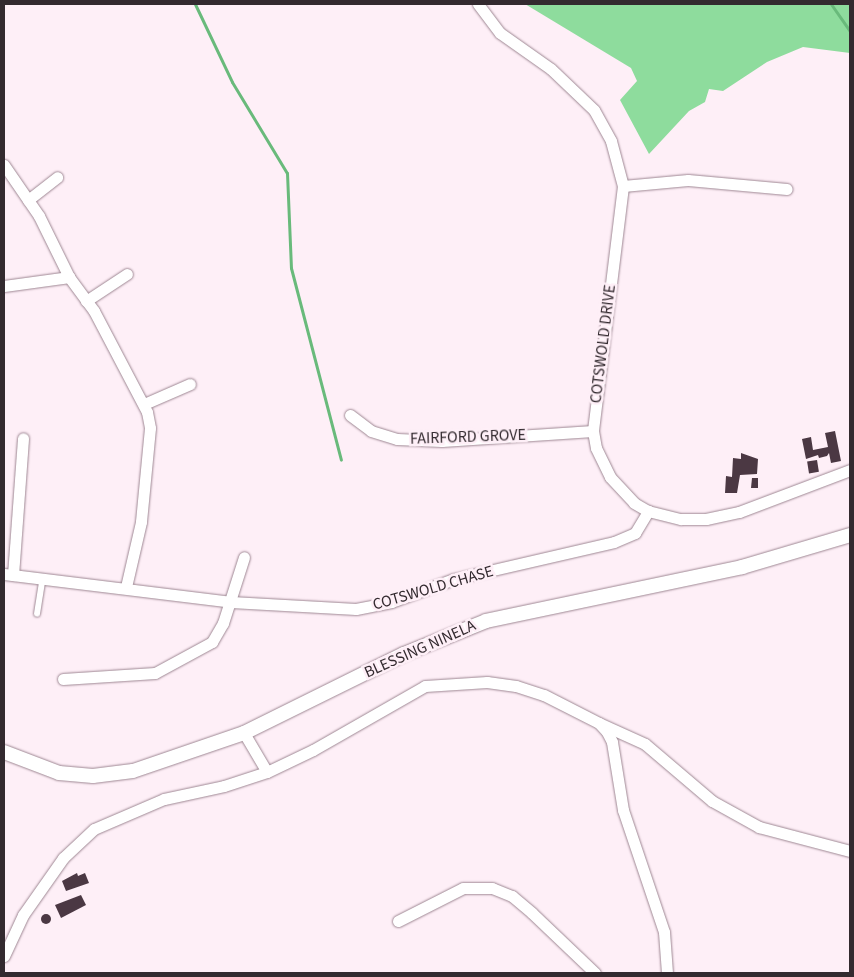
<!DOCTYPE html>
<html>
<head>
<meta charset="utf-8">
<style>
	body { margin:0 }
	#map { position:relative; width:854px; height:977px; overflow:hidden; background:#feeff7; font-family:"Source Sans 3",sans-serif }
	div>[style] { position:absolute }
	.green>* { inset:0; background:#8edc9d }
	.stream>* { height:3px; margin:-1.5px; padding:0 1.5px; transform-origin:1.5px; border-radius:1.5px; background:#69ba7b }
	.building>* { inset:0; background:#4b3843; transform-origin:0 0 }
	.round { border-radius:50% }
	.roads { filter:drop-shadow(0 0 1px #9e8793) drop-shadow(0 0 1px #9e8793) }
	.service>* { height:5.5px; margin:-2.75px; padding:0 2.75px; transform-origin:2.75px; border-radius:2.75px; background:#fff }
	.minor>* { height:11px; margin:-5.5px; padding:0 5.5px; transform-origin:5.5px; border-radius:5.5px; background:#fff }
	.tertiary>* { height:14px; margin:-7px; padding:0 7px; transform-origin:7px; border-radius:7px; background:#fff }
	span { translate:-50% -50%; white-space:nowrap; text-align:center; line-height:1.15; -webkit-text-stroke:5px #feeff7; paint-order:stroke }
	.street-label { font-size:16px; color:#332a2f }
	.frame { position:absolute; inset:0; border:5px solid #332a2f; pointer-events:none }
</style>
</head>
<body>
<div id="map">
	<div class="green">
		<i style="clip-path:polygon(525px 4px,850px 4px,850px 53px,803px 47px,767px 62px,723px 91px,709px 89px,705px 102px,689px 111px,649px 154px,620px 100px,637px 81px,631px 68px)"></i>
	</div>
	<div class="stream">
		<i style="left:195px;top:4px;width:86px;rotate:64.6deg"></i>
		<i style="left:232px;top:82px;width:106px;rotate:58.9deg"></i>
		<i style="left:287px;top:173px;width:95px;rotate:87.6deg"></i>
		<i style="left:291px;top:268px;width:198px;rotate:75.4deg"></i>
		<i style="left:831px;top:4px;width:33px;rotate:55deg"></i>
	</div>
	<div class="building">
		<i style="clip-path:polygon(835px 431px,841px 461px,831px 463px,829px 453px,827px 456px,819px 458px,818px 455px,806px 459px,802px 439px,811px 437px,813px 450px,828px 447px,825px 433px)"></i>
		<i style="clip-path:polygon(741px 453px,758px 459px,757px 474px,740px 475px,737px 493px,725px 493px,726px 476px,732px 477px,733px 458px,741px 459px)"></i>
		<i style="left:817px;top:460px;width:12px;height:10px;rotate:81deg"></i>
		<i style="clip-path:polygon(752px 478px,758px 478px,758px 488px,751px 488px)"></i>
		<i style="clip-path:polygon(77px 873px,78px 876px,85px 873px,89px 883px,66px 891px,62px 881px)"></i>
		<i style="clip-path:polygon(81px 895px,86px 905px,61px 918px,55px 905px)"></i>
		<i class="round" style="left:41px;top:914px;width:10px;height:10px"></i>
	</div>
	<div class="roads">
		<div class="service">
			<i style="left:37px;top:614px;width:36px;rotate:-81deg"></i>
		</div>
		<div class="minor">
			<i style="left:478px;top:4px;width:36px;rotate:53deg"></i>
			<i style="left:500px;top:33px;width:62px;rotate:35.2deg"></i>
			<i style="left:551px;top:69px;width:59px;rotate:43.6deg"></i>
			<i style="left:594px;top:110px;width:35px;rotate:61deg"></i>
			<i style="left:611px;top:141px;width:47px;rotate:75.1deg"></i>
			<i style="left:623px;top:186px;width:247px;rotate:97deg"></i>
			<i style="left:593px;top:431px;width:17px;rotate:80deg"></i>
			<i style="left:596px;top:448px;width:32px;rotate:64deg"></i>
			<i style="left:610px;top:477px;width:35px;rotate:47deg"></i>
			<i style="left:634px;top:503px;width:16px;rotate:30deg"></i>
			<i style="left:648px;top:511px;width:34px;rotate:14deg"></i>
			<i style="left:681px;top:519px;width:25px"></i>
			<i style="left:706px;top:519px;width:34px;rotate:-12deg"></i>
			<i style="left:739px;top:512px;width:119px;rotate:-20.7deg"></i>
			<i style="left:4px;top:165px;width:62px;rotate:55.5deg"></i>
			<i style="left:39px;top:216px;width:68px;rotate:63.8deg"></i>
			<i style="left:69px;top:277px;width:42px;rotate:53.7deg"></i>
			<i style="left:94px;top:311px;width:114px;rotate:62.3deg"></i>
			<i style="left:147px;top:412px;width:16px;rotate:79deg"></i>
			<i style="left:150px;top:428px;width:94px;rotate:95.5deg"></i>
			<i style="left:141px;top:522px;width:67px;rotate:103deg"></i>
			<i style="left:623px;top:186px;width:65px;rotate:-5.3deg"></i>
			<i style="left:688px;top:180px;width:99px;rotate:5.2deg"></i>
			<i style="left:28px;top:200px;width:37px;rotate:-38deg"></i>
			<i style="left:4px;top:286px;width:66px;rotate:-7.9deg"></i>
			<i style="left:86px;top:301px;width:49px;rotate:-33.4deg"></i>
			<i style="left:144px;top:404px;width:50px;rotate:-23.5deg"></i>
			<i style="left:350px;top:415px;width:26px;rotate:37deg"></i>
			<i style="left:371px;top:431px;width:27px;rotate:17deg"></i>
			<i style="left:397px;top:439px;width:45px;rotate:2.5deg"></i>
			<i style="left:442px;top:441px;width:151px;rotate:-3.8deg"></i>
			<i style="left:4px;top:574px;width:229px;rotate:7deg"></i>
			<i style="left:231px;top:602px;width:125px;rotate:3.2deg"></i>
			<i style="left:356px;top:609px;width:36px;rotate:-11deg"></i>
			<i style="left:391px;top:602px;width:67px;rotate:-20.1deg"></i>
			<i style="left:454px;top:579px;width:164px;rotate:-13deg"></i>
			<i style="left:614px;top:542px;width:23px;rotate:-23deg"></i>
			<i style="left:635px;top:533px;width:26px;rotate:-59deg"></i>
			<i style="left:13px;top:575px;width:137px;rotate:-85.8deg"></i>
			<i style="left:63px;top:679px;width:92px;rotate:-3.7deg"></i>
			<i style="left:155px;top:673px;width:65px;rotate:-28.5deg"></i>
			<i style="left:212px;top:642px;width:22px;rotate:-60deg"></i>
			<i style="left:223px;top:623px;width:69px;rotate:-72.3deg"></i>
			<i style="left:601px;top:724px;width:48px;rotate:24.4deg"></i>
			<i style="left:645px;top:744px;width:88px;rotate:40.4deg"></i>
			<i style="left:712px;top:801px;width:54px;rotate:29deg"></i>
			<i style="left:759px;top:827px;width:94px;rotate:14.8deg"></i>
			<i style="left:244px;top:733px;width:45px;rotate:59.5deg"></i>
			<i style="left:398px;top:921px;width:73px;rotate:-26.9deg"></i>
			<i style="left:463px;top:888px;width:29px"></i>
			<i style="left:492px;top:888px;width:22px;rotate:22deg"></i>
			<i style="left:512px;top:896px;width:26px;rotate:40deg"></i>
			<i style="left:532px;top:913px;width:87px;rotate:43.6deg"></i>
			<i style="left:4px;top:956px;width:45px;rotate:-65.1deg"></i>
			<i style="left:23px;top:915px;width:70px;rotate:-54.9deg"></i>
			<i style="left:63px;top:858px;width:42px;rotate:-43.1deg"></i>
			<i style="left:94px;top:829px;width:76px;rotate:-23.2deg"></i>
			<i style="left:164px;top:799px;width:61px;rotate:-12.2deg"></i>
			<i style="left:224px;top:786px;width:45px;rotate:-18deg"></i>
			<i style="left:267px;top:772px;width:51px;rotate:-25.6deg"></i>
			<i style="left:313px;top:750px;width:129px;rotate:-29.7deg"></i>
			<i style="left:425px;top:686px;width:62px;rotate:-3.7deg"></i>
			<i style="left:487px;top:682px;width:29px;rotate:8deg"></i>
			<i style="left:516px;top:686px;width:29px;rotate:18deg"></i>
			<i style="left:544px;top:695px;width:62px;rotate:27deg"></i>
			<i style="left:599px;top:723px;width:12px;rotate:48deg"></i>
			<i style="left:607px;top:732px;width:11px;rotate:63deg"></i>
			<i style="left:612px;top:742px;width:69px;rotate:80.8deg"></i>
			<i style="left:623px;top:810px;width:129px;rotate:71.4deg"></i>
			<i style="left:664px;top:932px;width:41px;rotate:85.8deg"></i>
		</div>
		<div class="tertiary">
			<i style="left:4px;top:752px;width:59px;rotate:20.9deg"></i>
			<i style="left:59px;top:773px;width:34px;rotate:5deg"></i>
			<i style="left:93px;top:776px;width:40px;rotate:-7.1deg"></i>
			<i style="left:133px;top:771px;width:117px;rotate:-18.9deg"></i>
			<i style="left:244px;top:733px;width:178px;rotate:-26.3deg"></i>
			<i style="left:404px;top:654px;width:88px;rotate:-21.9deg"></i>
			<i style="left:486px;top:621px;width:262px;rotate:-11.9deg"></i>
			<i style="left:742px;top:567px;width:113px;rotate:-16.5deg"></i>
		</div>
	</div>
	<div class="street-label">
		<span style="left:603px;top:344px;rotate:-83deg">COTSWOLD DRIVE</span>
		<span style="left:468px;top:437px;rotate:-2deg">FAIRFORD GROVE</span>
		<span style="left:433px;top:588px;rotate:-16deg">COTSWOLD CHASE</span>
		<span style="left:420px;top:649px;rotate:-24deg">BLESSING NINELA</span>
	</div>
	<div class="frame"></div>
</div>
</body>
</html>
